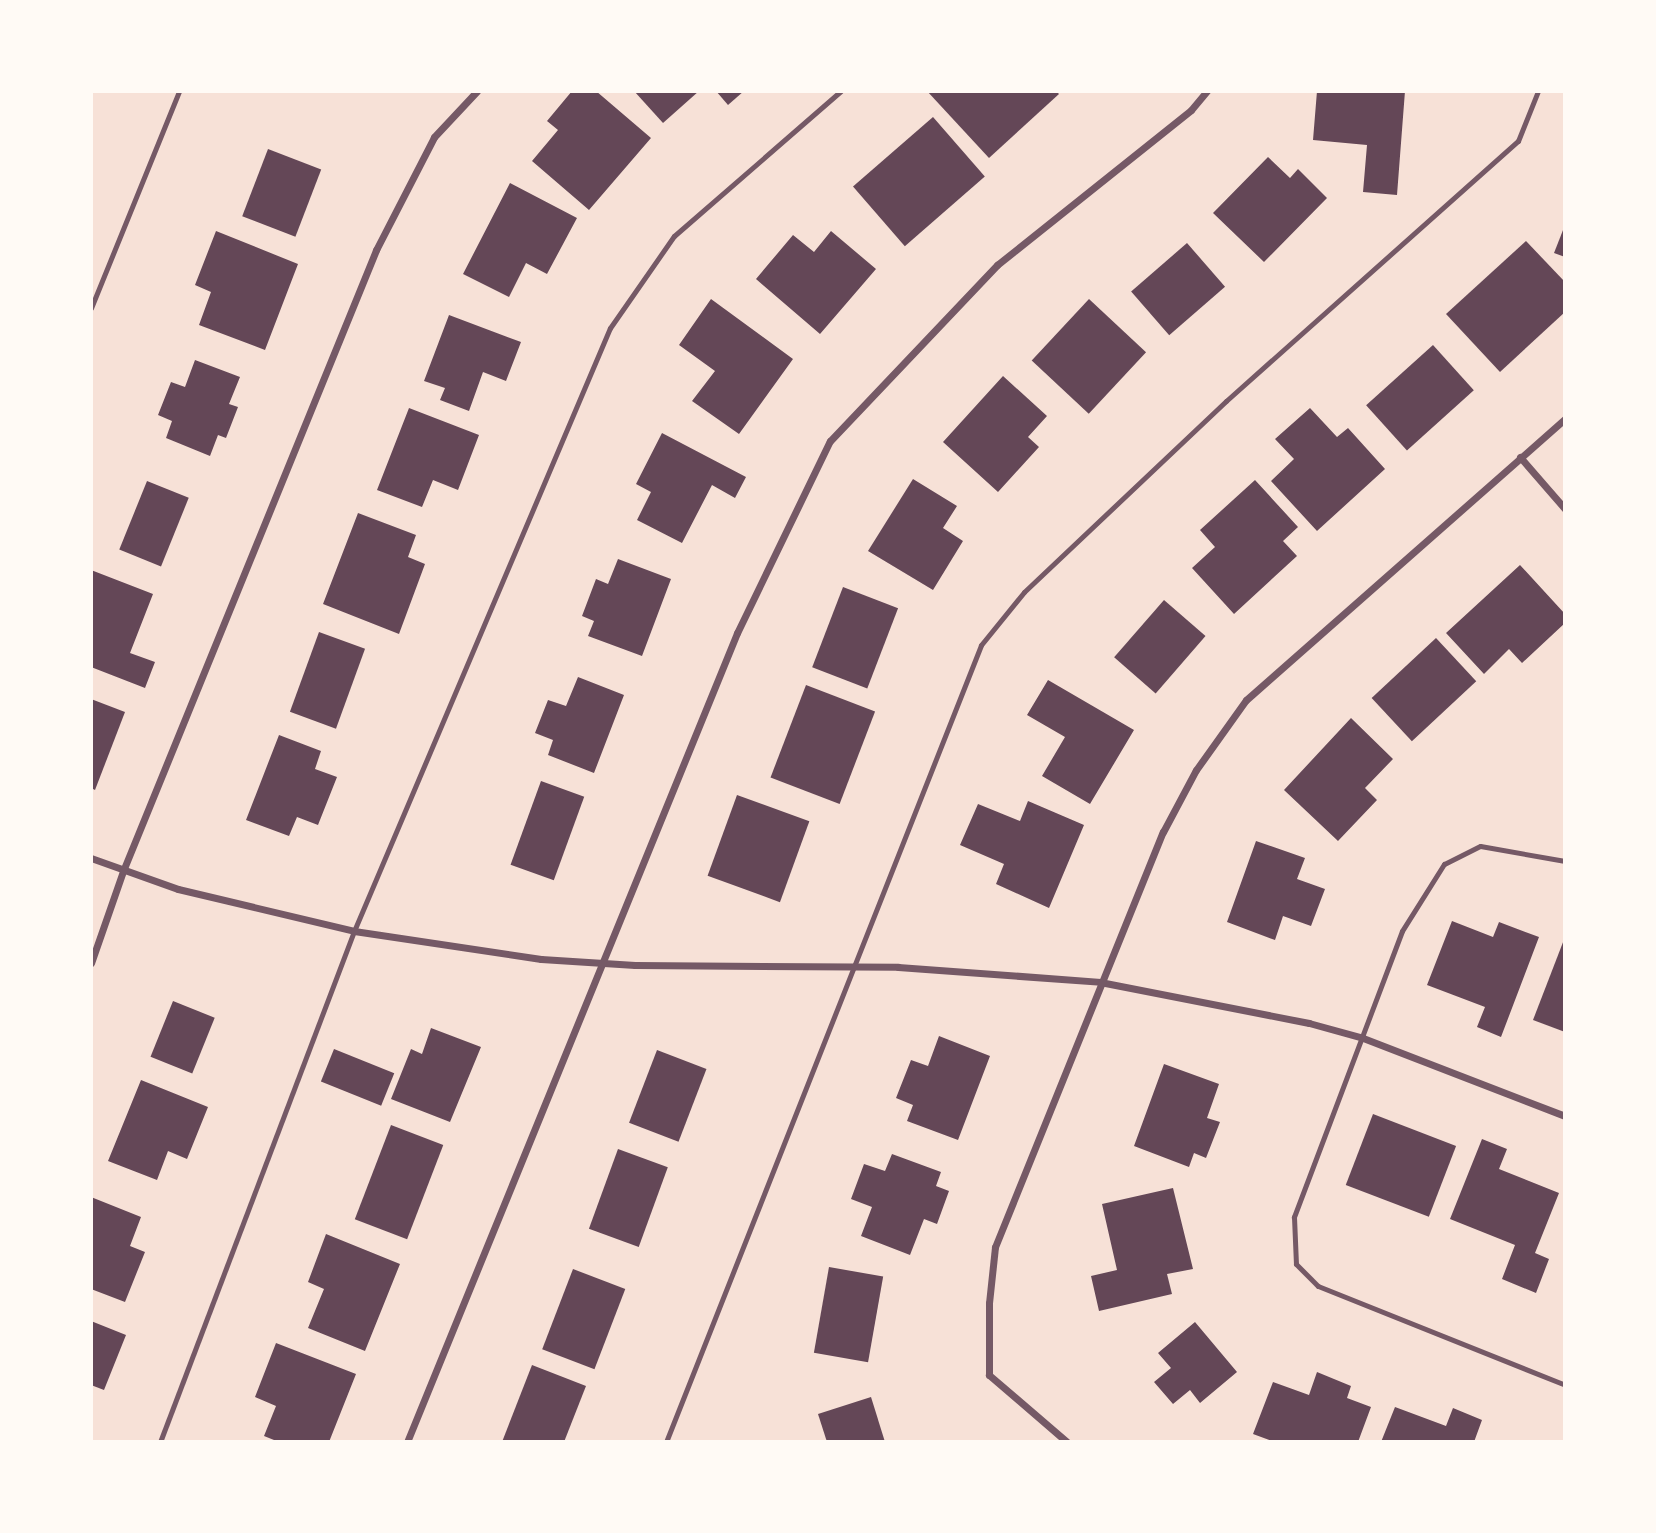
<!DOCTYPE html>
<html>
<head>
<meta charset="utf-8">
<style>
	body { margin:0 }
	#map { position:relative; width:1656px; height:1533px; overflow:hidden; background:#f7e1d7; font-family:"Fira Sans",sans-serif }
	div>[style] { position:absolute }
	.building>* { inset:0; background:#644757; transform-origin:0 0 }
	.service>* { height:5px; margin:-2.5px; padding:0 2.5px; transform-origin:2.5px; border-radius:2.5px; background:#755966 }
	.minor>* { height:7px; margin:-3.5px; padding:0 3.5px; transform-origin:3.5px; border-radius:3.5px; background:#755966 }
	span { translate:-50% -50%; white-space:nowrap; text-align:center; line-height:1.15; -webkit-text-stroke:5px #fffaf5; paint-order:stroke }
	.frame { position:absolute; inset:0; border:93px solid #fffaf5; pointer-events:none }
</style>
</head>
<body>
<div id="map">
	<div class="building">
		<i style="clip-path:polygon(572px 91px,596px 91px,651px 138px,589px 210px,532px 161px,558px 130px,547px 121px)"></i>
		<i style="clip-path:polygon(634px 91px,699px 91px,663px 123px)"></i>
		<i style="clip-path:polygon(716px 91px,744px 91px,728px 105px)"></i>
		<i style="clip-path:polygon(927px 91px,1056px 91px,1059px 94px,989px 158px)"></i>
		<i style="clip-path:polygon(1317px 91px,1405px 91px,1397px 195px,1363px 192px,1367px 145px,1313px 140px)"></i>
		<i style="left:933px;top:117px;width:79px;height:106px;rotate:49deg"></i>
		<i style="left:268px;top:149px;width:57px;height:72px;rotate:21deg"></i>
		<i style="clip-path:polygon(1268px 157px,1290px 178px,1298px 169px,1327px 198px,1264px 262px,1213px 213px)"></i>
		<i style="clip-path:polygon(510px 183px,577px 218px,547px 274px,526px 263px,509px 297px,463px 274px)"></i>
		<i style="clip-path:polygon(1565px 225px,1565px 257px,1554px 253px)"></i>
		<i style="clip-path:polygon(216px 231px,298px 264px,265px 350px,199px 325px,211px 292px,195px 285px)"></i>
		<i style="clip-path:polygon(831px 231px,876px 269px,820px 334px,756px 279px,793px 235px,814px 252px)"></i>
		<i style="clip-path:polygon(1526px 241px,1565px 282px,1565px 312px,1500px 372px,1446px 314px)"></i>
		<i style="left:1187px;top:243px;width:58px;height:74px;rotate:49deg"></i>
		<i style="clip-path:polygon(711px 299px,793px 359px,739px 434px,692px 401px,715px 371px,679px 345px)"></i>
		<i style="left:1089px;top:299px;width:78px;height:84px;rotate:43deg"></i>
		<i style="clip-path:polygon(449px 315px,521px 342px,506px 381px,483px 372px,469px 411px,440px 400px,445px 388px,424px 381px)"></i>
		<i style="left:1433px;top:345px;width:61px;height:90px;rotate:48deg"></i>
		<i style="clip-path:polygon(195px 360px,240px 377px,229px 404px,238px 407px,226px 438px,218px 435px,210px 456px,166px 438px,172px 421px,158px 415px,171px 382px,185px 387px)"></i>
		<i style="clip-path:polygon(1003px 376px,1047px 416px,1028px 437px,1039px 447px,998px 492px,943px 442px)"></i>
		<i style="clip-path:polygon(409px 408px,479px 435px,458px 490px,433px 480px,422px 507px,377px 490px)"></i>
		<i style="clip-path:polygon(1310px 408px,1337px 437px,1348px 428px,1385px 469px,1317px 531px,1271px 481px,1294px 459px,1275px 439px)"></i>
		<i style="clip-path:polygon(662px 433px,746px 477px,735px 498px,712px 485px,682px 543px,637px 520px,651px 492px,636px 484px)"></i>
		<i style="clip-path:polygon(913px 479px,957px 506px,943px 528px,963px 541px,933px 590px,868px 551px)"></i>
		<i style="clip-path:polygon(1255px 480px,1298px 527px,1283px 541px,1297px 556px,1234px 614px,1192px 568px,1215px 547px,1200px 530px)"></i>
		<i style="left:147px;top:481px;width:45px;height:74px;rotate:22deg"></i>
		<i style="clip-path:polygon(358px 513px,416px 535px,408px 557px,425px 564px,399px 634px,323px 604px)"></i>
		<i style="clip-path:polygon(618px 559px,671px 579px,642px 656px,588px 636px,594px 621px,582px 616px,596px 579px,608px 584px)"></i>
		<i style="clip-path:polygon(1520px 565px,1565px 614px,1565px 623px,1522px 663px,1509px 649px,1484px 674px,1446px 633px)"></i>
		<i style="clip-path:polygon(91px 570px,153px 594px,130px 653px,155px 662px,145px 688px,91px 667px)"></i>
		<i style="left:843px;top:587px;width:59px;height:86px;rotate:21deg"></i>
		<i style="left:1164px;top:600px;width:55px;height:76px;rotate:41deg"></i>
		<i style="left:319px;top:632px;width:49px;height:85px;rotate:20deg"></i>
		<i style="left:1436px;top:638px;width:59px;height:88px;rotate:47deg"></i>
		<i style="clip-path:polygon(578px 677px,624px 695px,594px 773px,548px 755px,553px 740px,535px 733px,548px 700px,566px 706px)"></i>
		<i style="clip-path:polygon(1048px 680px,1134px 730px,1090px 804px,1042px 776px,1065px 737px,1027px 715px)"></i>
		<i style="left:806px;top:685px;width:74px;height:99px;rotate:21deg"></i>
		<i style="clip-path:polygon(91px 699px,125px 712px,95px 790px,91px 788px)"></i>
		<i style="clip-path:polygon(1351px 718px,1393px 759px,1365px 788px,1377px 800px,1338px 841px,1284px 790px)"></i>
		<i style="clip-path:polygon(279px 735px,321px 751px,315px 769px,337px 777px,318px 825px,297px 817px,289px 836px,246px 820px)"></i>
		<i style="left:541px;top:781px;width:46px;height:89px;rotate:20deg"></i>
		<i style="left:737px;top:795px;width:77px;height:86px;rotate:20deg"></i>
		<i style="clip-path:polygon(1028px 801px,1084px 825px,1049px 908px,996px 884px,1004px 864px,960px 845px,978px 804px,1020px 821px)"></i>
		<i style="clip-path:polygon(1256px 841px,1305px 858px,1297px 879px,1325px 889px,1311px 926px,1283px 916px,1275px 940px,1227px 922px)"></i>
		<i style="clip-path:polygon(1452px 921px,1493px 937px,1499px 922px,1539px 937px,1501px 1037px,1477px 1027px,1485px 1007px,1427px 985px)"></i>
		<i style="clip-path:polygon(1565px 937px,1565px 1032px,1533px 1020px)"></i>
		<i style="left:173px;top:1001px;width:45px;height:60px;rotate:22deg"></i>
		<i style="clip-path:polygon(431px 1028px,481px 1047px,450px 1122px,391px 1099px,411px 1049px,422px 1054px)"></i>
		<i style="clip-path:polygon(939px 1036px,990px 1056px,958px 1140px,907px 1121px,913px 1105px,896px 1098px,911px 1060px,928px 1066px)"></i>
		<i style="left:334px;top:1049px;width:65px;height:35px;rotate:22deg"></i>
		<i style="left:657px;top:1050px;width:53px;height:78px;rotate:21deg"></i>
		<i style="clip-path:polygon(1164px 1064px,1219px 1084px,1207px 1118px,1220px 1122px,1206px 1158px,1194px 1153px,1189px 1167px,1134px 1146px)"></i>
		<i style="clip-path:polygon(141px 1080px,208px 1107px,187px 1159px,168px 1151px,157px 1180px,108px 1161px)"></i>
		<i style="left:1373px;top:1114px;width:89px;height:76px;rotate:21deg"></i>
		<i style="left:391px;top:1125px;width:56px;height:101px;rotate:21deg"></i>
		<i style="clip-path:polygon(1482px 1139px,1507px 1149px,1499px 1169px,1559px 1193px,1535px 1253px,1549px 1259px,1536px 1293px,1502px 1279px,1515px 1245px,1450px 1219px)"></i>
		<i style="left:618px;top:1149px;width:53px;height:85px;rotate:20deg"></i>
		<i style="clip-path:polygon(892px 1154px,941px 1172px,936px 1186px,949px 1191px,937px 1224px,924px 1219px,910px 1255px,861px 1236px,872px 1207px,851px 1199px,864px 1164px,885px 1171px)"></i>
		<i style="clip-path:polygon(1173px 1188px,1193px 1269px,1167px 1274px,1172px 1294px,1099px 1311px,1091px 1276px,1117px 1270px,1102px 1204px)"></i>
		<i style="clip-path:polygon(91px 1197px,141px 1217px,130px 1246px,145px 1252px,125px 1302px,91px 1289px)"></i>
		<i style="clip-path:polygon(326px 1234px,400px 1264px,365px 1351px,308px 1328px,324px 1289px,308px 1282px)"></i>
		<i style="left:829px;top:1267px;width:55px;height:87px;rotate:10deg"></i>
		<i style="left:573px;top:1269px;width:56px;height:86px;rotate:21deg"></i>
		<i style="clip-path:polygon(91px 1321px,126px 1335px,104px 1390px,91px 1385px)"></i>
		<i style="clip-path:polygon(1195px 1322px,1237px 1372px,1200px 1403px,1190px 1390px,1173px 1404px,1154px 1382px,1171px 1368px,1158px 1353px)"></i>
		<i style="clip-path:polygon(276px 1343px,356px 1374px,329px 1442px,279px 1442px,264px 1436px,276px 1406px,255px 1397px)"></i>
		<i style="clip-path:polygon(532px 1365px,586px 1386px,564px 1442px,502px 1442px)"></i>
		<i style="clip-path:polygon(1317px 1372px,1351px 1386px,1347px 1398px,1371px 1407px,1358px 1442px,1275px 1442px,1253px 1434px,1273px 1382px,1309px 1395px)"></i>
		<i style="clip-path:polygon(871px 1397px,885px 1442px,827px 1442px,818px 1414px)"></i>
		<i style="clip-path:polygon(1395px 1407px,1446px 1426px,1453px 1408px,1482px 1420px,1474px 1442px,1381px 1442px)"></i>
	</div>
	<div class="service">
		<i style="left:91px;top:308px;width:234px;rotate:-67.9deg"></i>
		<i style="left:1565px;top:861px;width:86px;rotate:-170deg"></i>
		<i style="left:1480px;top:846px;width:40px;rotate:153.4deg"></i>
		<i style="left:1444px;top:864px;width:79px;rotate:122.1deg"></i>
		<i style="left:1402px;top:931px;width:306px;rotate:110.7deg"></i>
		<i style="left:1294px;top:1217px;width:47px;rotate:87.6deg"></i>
		<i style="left:1296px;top:1264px;width:31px;rotate:45deg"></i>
		<i style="left:1318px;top:1286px;width:266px;rotate:21.8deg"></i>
		<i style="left:160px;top:1442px;width:547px;rotate:-69.21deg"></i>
		<i style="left:354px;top:931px;width:655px;rotate:-67deg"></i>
		<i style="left:610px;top:328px;width:112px;rotate:-55.2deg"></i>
		<i style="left:674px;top:236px;width:221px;rotate:-41deg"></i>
		<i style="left:666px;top:1442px;width:857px;rotate:-68.43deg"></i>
		<i style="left:981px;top:645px;width:68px;rotate:-50.9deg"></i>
		<i style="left:1024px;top:592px;width:278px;rotate:-43.4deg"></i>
		<i style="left:1226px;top:401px;width:391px;rotate:-41.7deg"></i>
		<i style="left:1518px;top:141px;width:54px;rotate:-68.2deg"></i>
	</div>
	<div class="minor">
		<i style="left:1520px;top:457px;width:69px;rotate:49.1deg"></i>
		<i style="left:91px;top:858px;width:92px;rotate:19.6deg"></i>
		<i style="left:178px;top:889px;width:181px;rotate:13.4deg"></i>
		<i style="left:354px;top:931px;width:189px;rotate:8.5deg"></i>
		<i style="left:541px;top:959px;width:94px;rotate:3.7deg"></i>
		<i style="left:635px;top:965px;width:263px;rotate:0.4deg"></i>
		<i style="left:898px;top:967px;width:203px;rotate:4.2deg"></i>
		<i style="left:1100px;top:982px;width:213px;rotate:11.1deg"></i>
		<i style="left:1309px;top:1023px;width:56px;rotate:15.5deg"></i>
		<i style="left:1363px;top:1038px;width:217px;rotate:21.1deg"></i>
		<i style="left:91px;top:963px;width:97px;rotate:-70.8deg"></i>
		<i style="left:123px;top:871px;width:671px;rotate:-67.83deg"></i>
		<i style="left:376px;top:250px;width:127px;rotate:-62.8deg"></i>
		<i style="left:434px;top:137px;width:63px;rotate:-46.9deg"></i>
		<i style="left:407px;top:1442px;width:874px;rotate:-67.81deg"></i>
		<i style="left:737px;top:633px;width:213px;rotate:-64.2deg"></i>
		<i style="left:830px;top:441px;width:243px;rotate:-46.5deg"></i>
		<i style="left:997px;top:265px;width:248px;rotate:-38.6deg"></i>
		<i style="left:1191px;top:110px;width:25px;rotate:-50deg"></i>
		<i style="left:1067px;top:1442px;width:103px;rotate:-139.3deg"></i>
		<i style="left:989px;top:1375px;width:72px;rotate:-90deg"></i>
		<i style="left:989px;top:1303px;width:56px;rotate:-83.9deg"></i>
		<i style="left:995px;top:1247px;width:448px;rotate:-68deg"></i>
		<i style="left:1163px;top:832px;width:70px;rotate:-62deg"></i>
		<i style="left:1196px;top:770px;width:86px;rotate:-54.5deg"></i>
		<i style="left:1246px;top:700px;width:425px;rotate:-41.4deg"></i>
	</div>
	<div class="frame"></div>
</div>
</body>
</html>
